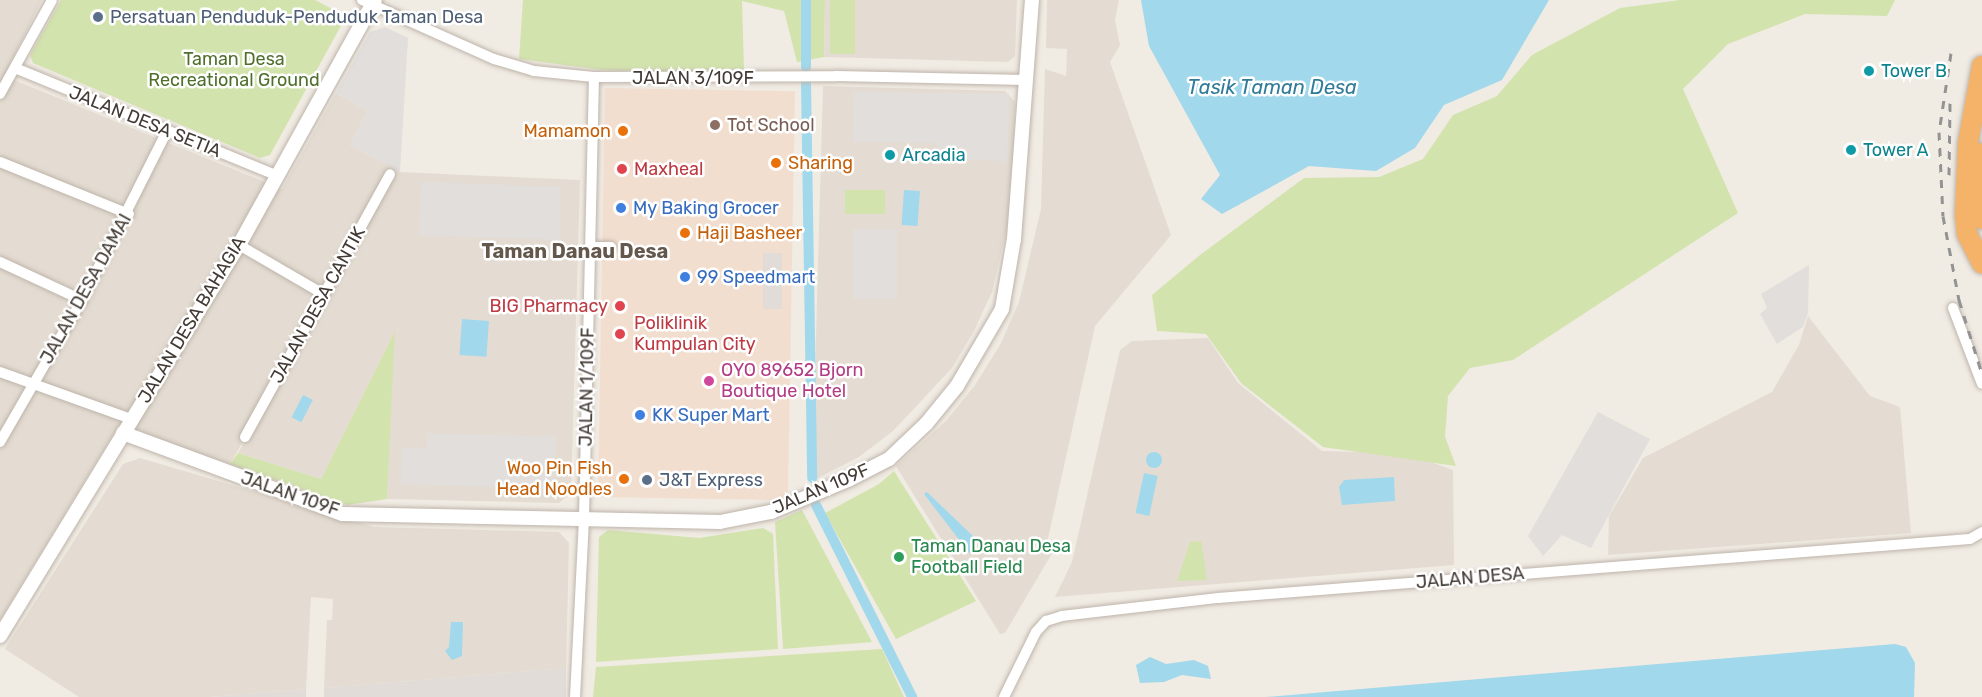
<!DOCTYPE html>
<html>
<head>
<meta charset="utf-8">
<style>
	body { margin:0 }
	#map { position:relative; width:1982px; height:697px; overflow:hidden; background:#f0ebe3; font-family:Rubik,sans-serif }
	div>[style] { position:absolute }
	.residential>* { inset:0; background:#e4dcd2 }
	.commercial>* { inset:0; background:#f2decf; transform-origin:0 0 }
	.industrial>* { inset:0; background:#e2dcd8; transform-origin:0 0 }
	.green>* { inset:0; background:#d3e3ae; transform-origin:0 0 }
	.parking>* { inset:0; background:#e1dedc; transform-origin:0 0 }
	.water>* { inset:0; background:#a2d8eb; transform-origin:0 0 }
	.round { border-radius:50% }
	.canal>* { height:10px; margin:-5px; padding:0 5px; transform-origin:5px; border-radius:5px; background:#a2d8eb }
	.roads { filter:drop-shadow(0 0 2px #beb4aa) drop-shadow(0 0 2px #beb4aa) }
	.minor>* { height:10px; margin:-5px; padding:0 5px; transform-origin:5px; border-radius:5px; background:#fff }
	.tertiary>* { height:14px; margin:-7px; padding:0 7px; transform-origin:7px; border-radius:7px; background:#fff }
	.motorway>* { height:20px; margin:-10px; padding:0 10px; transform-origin:10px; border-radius:10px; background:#f5b36a }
	.rail>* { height:3px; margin-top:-1.5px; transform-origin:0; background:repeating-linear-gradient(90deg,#939393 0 8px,transparent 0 16px) }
	.dots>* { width:16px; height:16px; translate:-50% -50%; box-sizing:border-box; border:3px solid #fff; border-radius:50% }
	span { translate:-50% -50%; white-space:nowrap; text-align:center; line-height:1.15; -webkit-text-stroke:5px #fff; paint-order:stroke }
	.service-label { font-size:18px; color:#4e5e75 }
	.left { translate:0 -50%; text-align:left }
	.park-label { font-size:18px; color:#4f6f2b }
	.culture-label { font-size:18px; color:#0d838f }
	.street-label { font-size:18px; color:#423a34 }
	.education-label { font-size:18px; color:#785e54 }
	.food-label { font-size:18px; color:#c56008 }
	.right { translate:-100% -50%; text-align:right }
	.health-label { font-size:18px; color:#be3a42 }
	.shop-label { font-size:18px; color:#366cbe }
	.hotel-label { font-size:18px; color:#b23c85 }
	.leisure-label { font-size:18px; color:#27864d }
	.water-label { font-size:20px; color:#307b98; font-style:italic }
	.neighbourhood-label { font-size:20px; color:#64574c; font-weight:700 }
</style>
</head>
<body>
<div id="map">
	<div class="residential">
		<i style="clip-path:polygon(0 0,42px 0,4px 76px,282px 189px,336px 93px,368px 111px,350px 145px,400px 172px,580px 180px,571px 493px,559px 503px,387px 499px,394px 333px,321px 479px,238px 453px,293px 357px,230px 464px,119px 425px,0 620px)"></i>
		<i style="clip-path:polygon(825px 0,1017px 0,1015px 56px,1008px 62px,824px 57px)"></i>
		<i style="clip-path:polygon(1047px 0,1119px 0,1115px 20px,1120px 45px,1110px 62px,1171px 235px,1095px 326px,1047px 543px,1054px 550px,1005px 633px,1000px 634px,896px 466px,946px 421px,975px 385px,1000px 345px,1019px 302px,1041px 209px,1045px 69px,1066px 76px,1067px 49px,1046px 48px)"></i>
		<i style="clip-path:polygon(823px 86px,1005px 91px,1015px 102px,1012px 206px,992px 292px,974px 331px,952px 368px,893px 431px,859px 457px,812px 481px)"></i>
		<i style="clip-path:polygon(1808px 316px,1870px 396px,1900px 407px,1911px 533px,1608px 555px,1609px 516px,1643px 458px,1772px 392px,1799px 345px)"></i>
		<i style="clip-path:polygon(1208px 338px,1238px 383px,1322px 451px,1405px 453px,1453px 470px,1454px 565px,1055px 597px,1072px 562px,1120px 350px,1132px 341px)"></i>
		<i style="clip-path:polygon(140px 458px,374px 527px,559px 532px,569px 543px,566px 668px,324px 688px,327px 620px,332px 620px,333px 599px,311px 597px,306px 689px,209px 697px,79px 697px,5px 649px,123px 464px)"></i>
	</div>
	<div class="commercial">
		<i style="left:605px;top:88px;width:190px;height:409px;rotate:1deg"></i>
	</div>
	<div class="industrial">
		<i style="left:763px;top:253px;width:19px;height:56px"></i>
		<i style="clip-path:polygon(566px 668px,566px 697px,324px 697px,324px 688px)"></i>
		<i style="clip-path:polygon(306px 689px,306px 697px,209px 697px)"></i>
	</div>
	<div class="green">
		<i style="clip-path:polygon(61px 0,315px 0,340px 13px,343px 22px,270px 155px,260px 158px,33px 63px,30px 55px)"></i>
		<i style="clip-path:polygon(523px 0,825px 0,824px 57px,797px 62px,784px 11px,742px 1px,744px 69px,706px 73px,603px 70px,519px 59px)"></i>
		<i style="left:830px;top:0;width:25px;height:54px"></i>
		<i style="clip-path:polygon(1680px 0,1895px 0,1887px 16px,1805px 14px,1728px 44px,1683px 89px,1738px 213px,1513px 360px,1470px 368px,1448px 396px,1445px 437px,1456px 466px,1323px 447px,1241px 383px,1206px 334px,1157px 331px,1152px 295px,1200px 255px,1304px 178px,1379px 177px,1423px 159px,1453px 115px,1497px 96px,1532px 55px,1620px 8px)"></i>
		<i style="left:845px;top:190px;width:40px;height:24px"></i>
		<i style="clip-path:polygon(395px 331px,387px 499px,347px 505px,230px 464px,238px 453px,321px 479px)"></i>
		<i style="clip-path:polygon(894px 471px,976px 601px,896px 639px,825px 513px,879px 484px)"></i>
		<i style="clip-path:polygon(802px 510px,872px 642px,783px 649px,775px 522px)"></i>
		<i style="clip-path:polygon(763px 528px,773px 534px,778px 649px,596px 662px,599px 537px,608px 530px,699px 538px)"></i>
		<i style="clip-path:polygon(1201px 541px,1207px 580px,1177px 581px,1190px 542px)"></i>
		<i style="clip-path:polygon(882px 649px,904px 697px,593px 697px,596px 667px)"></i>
	</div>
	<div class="parking">
		<i style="clip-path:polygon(385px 27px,408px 38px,400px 172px,350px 145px,368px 111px,336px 93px,370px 32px)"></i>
		<i style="clip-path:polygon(854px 92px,1009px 94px,1008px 161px,937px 159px,938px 143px,853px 142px)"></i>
		<i style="left:421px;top:182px;width:140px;height:53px;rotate:2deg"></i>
		<i style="left:853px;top:229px;width:44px;height:70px"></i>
		<i style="clip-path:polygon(1809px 265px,1808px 313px,1803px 327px,1777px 344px,1760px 314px,1767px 308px,1761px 294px)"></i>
		<i style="clip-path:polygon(1598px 412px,1650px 439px,1591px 548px,1562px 535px,1543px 556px,1528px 536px)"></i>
		<i style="clip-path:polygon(427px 433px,556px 437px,554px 489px,401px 484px,402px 448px,427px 449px)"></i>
	</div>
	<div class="water">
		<i style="clip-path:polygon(1141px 0,1549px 0,1502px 80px,1444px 105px,1415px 148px,1376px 171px,1309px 166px,1222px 214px,1201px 199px,1220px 175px,1149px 46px)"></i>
		<i style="left:904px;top:190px;width:16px;height:35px;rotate:4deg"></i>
		<i style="left:462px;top:319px;width:27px;height:36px;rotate:4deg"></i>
		<i style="left:303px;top:395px;width:11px;height:25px;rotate:27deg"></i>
		<i class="round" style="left:1146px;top:452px;width:16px;height:16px"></i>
		<i style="left:1144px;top:473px;width:14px;height:41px;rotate:12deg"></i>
		<i style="clip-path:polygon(1394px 477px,1395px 501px,1342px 505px,1339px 487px,1344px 480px)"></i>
		<i style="clip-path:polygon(927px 492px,977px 540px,970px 554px,924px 494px)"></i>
		<i style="clip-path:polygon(451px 622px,463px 622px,462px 656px,452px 660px,445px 651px,449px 647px)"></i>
		<i style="clip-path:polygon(1895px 644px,1906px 647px,1915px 663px,1914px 697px,1266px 697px)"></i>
		<i style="clip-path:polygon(1150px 657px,1166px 664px,1194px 660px,1208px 666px,1211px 679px,1182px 675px,1164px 682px,1140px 683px,1136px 665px)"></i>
	</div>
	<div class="canal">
		<i style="left:806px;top:0;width:67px;rotate:90deg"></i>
		<i style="left:806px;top:83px;width:395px;rotate:89.1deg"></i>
		<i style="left:816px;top:505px;width:215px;rotate:63.4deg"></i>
	</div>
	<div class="roads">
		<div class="minor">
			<i style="left:362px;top:0;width:145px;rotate:24.1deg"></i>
			<i style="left:494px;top:59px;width:42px;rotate:16.7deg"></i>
			<i style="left:534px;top:71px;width:60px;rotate:5.7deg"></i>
			<i style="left:594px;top:77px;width:242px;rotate:-0.2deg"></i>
			<i style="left:836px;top:76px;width:190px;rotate:1.2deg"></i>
			<i style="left:15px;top:68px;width:282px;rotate:22.3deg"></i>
			<i style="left:0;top:94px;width:107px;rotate:-61deg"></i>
			<i style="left:0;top:162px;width:139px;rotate:22deg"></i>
			<i style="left:239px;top:245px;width:99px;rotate:30.2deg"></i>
			<i style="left:590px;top:247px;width:21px"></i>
			<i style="left:0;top:262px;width:90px;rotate:24.9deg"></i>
			<i style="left:1953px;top:308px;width:81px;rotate:69.1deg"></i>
			<i style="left:0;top:372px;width:139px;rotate:19.7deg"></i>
			<i style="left:245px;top:437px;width:300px;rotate:-61.1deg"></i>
			<i style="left:0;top:442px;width:164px;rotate:-60deg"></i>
			<i style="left:82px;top:300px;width:187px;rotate:-63.3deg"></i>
			<i style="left:575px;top:697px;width:180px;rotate:-87.1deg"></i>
			<i style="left:584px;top:517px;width:440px;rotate:-88.7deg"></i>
			<i style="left:1004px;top:697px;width:72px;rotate:-63.8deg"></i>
			<i style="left:1036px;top:632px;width:15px;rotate:-48deg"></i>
			<i style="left:1046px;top:621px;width:17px;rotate:-17deg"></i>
			<i style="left:1062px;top:616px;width:157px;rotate:-6.6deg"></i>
			<i style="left:1218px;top:598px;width:754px;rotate:-4.49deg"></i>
			<i style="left:1970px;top:539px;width:14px;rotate:-30deg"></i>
		</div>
		<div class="tertiary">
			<i style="left:123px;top:433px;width:233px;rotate:20.3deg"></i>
			<i style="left:342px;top:514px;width:378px;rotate:1.2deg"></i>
			<i style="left:720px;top:522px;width:52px;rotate:-11.1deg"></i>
			<i style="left:771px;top:512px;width:83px;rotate:-22.6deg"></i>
			<i style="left:848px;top:480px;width:46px;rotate:-27.1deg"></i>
			<i style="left:889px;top:459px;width:51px;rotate:-43.4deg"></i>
			<i style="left:926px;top:424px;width:49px;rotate:-50.8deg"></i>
			<i style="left:957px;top:386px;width:89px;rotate:-59.7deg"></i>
			<i style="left:1002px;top:309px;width:71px;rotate:-80.3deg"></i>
			<i style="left:1014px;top:239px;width:240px;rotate:-85.7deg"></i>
			<i style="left:0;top:636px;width:458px;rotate:-58.6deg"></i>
			<i style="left:239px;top:245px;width:280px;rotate:-61deg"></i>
		</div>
		<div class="motorway">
			<i style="left:1982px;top:66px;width:78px;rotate:100.3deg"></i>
			<i style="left:1968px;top:143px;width:72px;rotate:92.4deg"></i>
			<i style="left:1965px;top:215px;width:19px;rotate:84deg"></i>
			<i style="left:1967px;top:234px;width:33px;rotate:63deg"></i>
			<i style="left:1982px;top:153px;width:66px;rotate:90deg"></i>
		</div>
	</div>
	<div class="rail">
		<i style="left:1951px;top:53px;width:80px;rotate:98.6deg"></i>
		<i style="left:1939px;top:132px;width:84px;rotate:87.3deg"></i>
		<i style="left:1943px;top:216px;width:86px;rotate:79.2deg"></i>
		<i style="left:1959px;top:300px;width:77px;rotate:72.7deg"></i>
		<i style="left:1949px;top:175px;width:72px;rotate:-89.2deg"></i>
	</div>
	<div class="dots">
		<i style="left:98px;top:17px;background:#5c6f8a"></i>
		<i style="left:1869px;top:71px;background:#0f9aa8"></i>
		<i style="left:715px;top:125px;background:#8d6e63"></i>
		<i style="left:623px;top:131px;background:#e8710a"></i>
		<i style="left:1851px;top:150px;background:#0f9aa8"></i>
		<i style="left:890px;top:155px;background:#0f9aa8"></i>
		<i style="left:776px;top:163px;background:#e8710a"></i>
		<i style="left:622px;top:169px;background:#e0444e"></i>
		<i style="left:621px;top:208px;background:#3f7fe0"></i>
		<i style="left:685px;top:233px;background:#e8710a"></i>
		<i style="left:685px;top:277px;background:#3f7fe0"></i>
		<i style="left:620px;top:306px;background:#e0444e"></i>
		<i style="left:620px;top:334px;background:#e0444e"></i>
		<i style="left:709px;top:381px;background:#d1479c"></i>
		<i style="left:640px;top:415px;background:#3f7fe0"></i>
		<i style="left:624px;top:479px;background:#e8710a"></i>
		<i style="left:647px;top:480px;background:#5c6f8a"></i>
		<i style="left:899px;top:557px;background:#2e9e5b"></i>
	</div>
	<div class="service-label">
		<span class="left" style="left:110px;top:17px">Persatuan Penduduk-Penduduk Taman Desa</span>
		<span class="left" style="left:659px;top:480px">J&amp;T Express</span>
	</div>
	<div class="park-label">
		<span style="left:234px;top:70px">Taman Desa<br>Recreational Ground</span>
	</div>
	<div class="culture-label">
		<span class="left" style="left:1881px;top:71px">Tower B</span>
		<span class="left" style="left:1863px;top:150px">Tower A</span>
		<span class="left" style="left:902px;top:155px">Arcadia</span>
	</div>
	<div class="street-label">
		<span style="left:693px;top:78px">JALAN 3/109F</span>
		<span style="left:145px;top:122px;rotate:22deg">JALAN DESA SETIA</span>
		<span style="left:86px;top:289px;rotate:-61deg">JALAN DESA DAMAI</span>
		<span style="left:318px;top:305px;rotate:-61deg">JALAN DESA CANTIK</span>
		<span style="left:192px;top:320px;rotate:-59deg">JALAN DESA BAHAGIA</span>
		<span style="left:587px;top:387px;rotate:-89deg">JALAN 1/109F</span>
		<span style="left:821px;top:489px;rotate:-23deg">JALAN 109F</span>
		<span style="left:290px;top:494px;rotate:19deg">JALAN 109F</span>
		<span style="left:1470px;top:578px;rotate:-5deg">JALAN DESA</span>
	</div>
	<div class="education-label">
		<span class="left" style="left:727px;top:125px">Tot School</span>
	</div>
	<div class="food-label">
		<span class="right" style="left:611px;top:131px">Mamamon</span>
		<span class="left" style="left:788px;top:163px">Sharing</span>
		<span class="left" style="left:697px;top:233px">Haji Basheer</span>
		<span class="right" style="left:612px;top:479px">Woo Pin Fish<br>Head Noodles</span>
	</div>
	<div class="health-label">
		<span class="left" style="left:634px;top:169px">Maxheal</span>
		<span class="right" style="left:608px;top:306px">BIG Pharmacy</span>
		<span class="left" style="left:634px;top:334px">Poliklinik<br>Kumpulan City</span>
	</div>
	<div class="shop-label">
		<span class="left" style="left:633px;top:208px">My Baking Grocer</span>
		<span class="left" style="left:697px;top:277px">99 Speedmart</span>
		<span class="left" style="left:652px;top:415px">KK Super Mart</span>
	</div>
	<div class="hotel-label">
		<span class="left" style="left:721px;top:381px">OYO 89652 Bjorn<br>Boutique Hotel</span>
	</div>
	<div class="leisure-label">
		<span class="left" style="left:911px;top:557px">Taman Danau Desa<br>Football Field</span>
	</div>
	<div class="water-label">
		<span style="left:1272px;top:87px">Tasik Taman Desa</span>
	</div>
	<div class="neighbourhood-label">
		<span style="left:575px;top:251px">Taman Danau Desa</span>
	</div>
</div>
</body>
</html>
